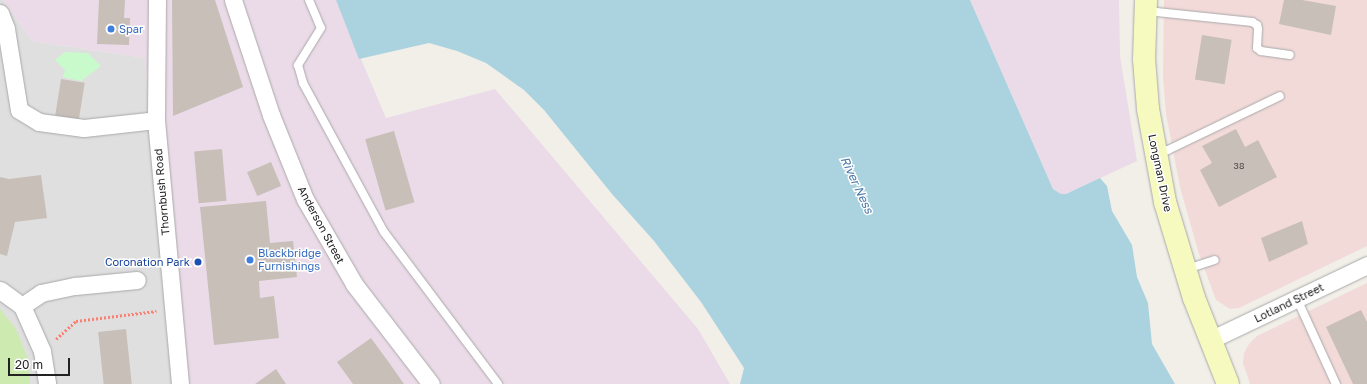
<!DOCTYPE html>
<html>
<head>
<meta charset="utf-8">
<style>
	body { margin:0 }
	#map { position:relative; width:1367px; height:384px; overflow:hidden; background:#f2efe9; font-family:"Golos Text",sans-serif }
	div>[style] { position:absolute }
	.residential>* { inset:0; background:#e0dfdf }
	.commercial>* { inset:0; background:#f2dad9 }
	.industrial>* { inset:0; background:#ebdbe8 }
	.grass>* { inset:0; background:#cdebb0 }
	.park>* { inset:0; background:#c8facc }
	.water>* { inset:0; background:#aad3df }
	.building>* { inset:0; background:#c7bfb8; transform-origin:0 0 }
	.path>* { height:2.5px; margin-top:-1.25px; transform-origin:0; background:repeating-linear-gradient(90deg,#fa8072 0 2px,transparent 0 4px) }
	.roads { filter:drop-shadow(0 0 1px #a9a9a9) drop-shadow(0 0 1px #a9a9a9) }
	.lane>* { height:8px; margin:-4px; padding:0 4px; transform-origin:4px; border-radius:4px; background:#fff }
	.street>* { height:17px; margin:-8.5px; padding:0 8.5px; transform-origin:8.5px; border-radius:8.5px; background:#fff }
	.secondary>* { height:22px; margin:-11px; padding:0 11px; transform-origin:11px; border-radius:11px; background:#f7fabf }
	.dots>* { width:11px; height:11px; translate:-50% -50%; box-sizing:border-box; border:2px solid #fff; border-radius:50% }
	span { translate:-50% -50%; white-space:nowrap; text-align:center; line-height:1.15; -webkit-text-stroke:3px #fff; paint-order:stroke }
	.number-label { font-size:9px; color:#4b4948 }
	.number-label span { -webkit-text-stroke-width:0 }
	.shop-label { font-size:11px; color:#366cbe }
	.left { translate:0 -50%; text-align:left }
	.street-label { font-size:11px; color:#222 }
	.transit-label { font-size:11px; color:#164399 }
	.right { translate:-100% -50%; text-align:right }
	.water-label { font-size:12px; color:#4a7aab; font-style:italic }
	.scale { position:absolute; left:8px; top:358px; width:62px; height:18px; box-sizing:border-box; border:2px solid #222; border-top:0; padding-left:5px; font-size:12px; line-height:14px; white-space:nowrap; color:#222; -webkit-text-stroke:3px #fff; paint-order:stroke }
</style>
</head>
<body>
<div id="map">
	<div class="residential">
		<i style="clip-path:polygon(0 0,3px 0,32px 41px,145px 58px,172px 384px,0 384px)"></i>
	</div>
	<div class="commercial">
		<i style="clip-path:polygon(1164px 0,1367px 0,1367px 246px,1239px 308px,1230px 309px,1216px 300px,1198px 251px,1180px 187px,1166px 114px,1163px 77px)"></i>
		<i style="clip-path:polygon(1367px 283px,1367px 384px,1250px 384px,1243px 363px,1244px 353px,1249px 344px,1257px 336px)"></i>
	</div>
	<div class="industrial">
		<i style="clip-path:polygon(3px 0,336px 0,386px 118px,495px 89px,698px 329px,730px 384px,172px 384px,145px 58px,32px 41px)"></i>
		<i style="clip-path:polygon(970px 0,1119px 0,1120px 56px,1137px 161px,1066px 194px,1061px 194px,1053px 189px)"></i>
	</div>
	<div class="grass">
		<i style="clip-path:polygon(0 309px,16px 329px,29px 362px,30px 384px,0 384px)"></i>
	</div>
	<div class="park">
		<i style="clip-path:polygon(65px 52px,88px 53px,101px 66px,81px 81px,63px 77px,65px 70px,55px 60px)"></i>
	</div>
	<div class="water">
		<i style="clip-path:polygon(336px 0,970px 0,1053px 189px,1061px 194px,1066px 194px,1100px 178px,1107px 186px,1112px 211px,1132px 245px,1137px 277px,1148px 303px,1152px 344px,1175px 384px,740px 384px,744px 368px,701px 302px,654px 241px,612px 194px,544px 110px,524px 90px,486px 63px,457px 51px,429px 43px,359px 59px)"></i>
	</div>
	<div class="building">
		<i style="clip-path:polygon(99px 0,125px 0,124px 18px,130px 18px,129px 45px,97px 44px)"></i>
		<i style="clip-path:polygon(172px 0,215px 0,243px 87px,173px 116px)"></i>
		<i style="clip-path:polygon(1284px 0,1302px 0,1336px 6px,1331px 35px,1279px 24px)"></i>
		<i style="left:1202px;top:35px;width:30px;height:45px;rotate:9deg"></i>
		<i style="left:61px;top:79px;width:24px;height:37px;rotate:9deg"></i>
		<i style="clip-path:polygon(1236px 129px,1245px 147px,1258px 140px,1277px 177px,1219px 207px,1200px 170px,1212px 163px,1202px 146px)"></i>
		<i style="left:394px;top:131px;width:74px;height:30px;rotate:74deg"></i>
		<i style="left:222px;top:149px;width:52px;height:28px;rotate:85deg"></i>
		<i style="left:271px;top:162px;width:26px;height:26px;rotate:67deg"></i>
		<i style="clip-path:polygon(41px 175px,47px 218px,15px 222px,7px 256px,0 254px,0 177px,9px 179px)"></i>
		<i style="clip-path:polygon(266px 201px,270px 243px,293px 241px,297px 277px,259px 281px,260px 298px,274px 296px,279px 338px,214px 345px,200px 207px)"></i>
		<i style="clip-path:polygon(1302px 221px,1308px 244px,1269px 262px,1261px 238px)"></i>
		<i style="clip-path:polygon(1361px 310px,1367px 322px,1367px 384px,1353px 384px,1326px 327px)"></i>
		<i style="left:126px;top:329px;width:55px;height:28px;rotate:84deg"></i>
		<i style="clip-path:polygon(371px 338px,390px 364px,404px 384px,353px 384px,337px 362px)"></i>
		<i style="clip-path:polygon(276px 369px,286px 384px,255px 384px)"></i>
	</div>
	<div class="path">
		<i style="left:56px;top:339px;width:27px;rotate:-42deg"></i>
		<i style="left:76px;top:321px;width:81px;rotate:-7.1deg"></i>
	</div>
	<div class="roads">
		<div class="lane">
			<i style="left:309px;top:0;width:30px;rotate:67deg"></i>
			<i style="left:321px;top:28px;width:44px;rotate:121.9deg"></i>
			<i style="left:298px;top:65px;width:19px;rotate:74deg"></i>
			<i style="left:303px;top:83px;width:170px;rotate:61.5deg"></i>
			<i style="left:384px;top:232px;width:190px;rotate:53.1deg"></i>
			<i style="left:1147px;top:11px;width:106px;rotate:6deg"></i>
			<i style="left:1252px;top:22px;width:6px;rotate:31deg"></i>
			<i style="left:1257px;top:25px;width:4px;rotate:76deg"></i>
			<i style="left:1258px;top:29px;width:19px;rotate:93deg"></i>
			<i style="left:1257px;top:48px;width:5px;rotate:37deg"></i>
			<i style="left:1261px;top:51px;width:29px;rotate:8deg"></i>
			<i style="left:1157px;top:153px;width:11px;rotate:-15deg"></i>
			<i style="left:1168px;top:150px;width:124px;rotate:-25.7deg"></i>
			<i style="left:1187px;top:269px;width:29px;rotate:-18deg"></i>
			<i style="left:1297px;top:299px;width:94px;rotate:65.4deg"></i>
		</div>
		<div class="street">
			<i style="left:157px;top:0;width:120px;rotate:90.5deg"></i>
			<i style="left:156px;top:120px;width:265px;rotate:84.8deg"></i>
			<i style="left:233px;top:0;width:121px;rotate:71.7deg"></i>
			<i style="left:271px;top:115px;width:91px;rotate:68deg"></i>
			<i style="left:305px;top:199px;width:98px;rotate:60deg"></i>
			<i style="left:354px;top:284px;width:126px;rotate:52.4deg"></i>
			<i style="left:0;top:13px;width:17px;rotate:69deg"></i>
			<i style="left:6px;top:29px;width:82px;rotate:80.9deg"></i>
			<i style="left:19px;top:110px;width:23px;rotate:31deg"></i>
			<i style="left:39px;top:122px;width:45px;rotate:7.6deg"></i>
			<i style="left:84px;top:128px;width:72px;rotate:-6.3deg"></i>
			<i style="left:0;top:290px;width:27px;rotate:36deg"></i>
			<i style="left:22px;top:306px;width:49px;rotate:66deg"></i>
			<i style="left:42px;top:351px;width:33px;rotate:81deg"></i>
			<i style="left:22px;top:306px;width:23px;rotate:-34deg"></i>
			<i style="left:41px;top:293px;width:35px;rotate:-12deg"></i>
			<i style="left:75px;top:286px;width:62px;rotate:-5.5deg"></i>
			<i style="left:1210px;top:340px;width:174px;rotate:-25.5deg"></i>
		</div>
		<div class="secondary">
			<i style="left:1146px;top:0;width:59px;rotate:91.9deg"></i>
			<i style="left:1144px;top:59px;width:50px;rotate:85.4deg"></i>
			<i style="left:1148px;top:109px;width:95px;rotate:79.6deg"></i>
			<i style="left:1165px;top:202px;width:100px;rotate:73.2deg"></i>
			<i style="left:1194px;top:298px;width:92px;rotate:68.4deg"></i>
		</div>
	</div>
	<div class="dots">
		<i style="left:111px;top:29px;background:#3f7fe0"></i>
		<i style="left:250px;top:260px;background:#3f7fe0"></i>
		<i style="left:198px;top:262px;background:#1a4fb4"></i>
	</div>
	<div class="number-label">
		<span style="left:1239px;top:166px">38</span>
	</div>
	<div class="shop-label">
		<span class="left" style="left:119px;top:29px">Spar</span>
		<span class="left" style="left:258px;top:260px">Blackbridge<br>Furnishings</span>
	</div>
	<div class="street-label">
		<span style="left:1160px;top:173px;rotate:78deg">Longman Drive</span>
		<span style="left:162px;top:192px;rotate:-95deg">Thornbush Road</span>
		<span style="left:321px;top:225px;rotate:62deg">Anderson Street</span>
		<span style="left:1289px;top:303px;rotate:-26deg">Lotland Street</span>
	</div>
	<div class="transit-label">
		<span class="right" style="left:190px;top:262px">Coronation Park</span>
	</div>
	<div class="water-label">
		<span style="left:857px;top:185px;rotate:65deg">River Ness</span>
	</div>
	<div class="scale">20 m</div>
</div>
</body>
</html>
